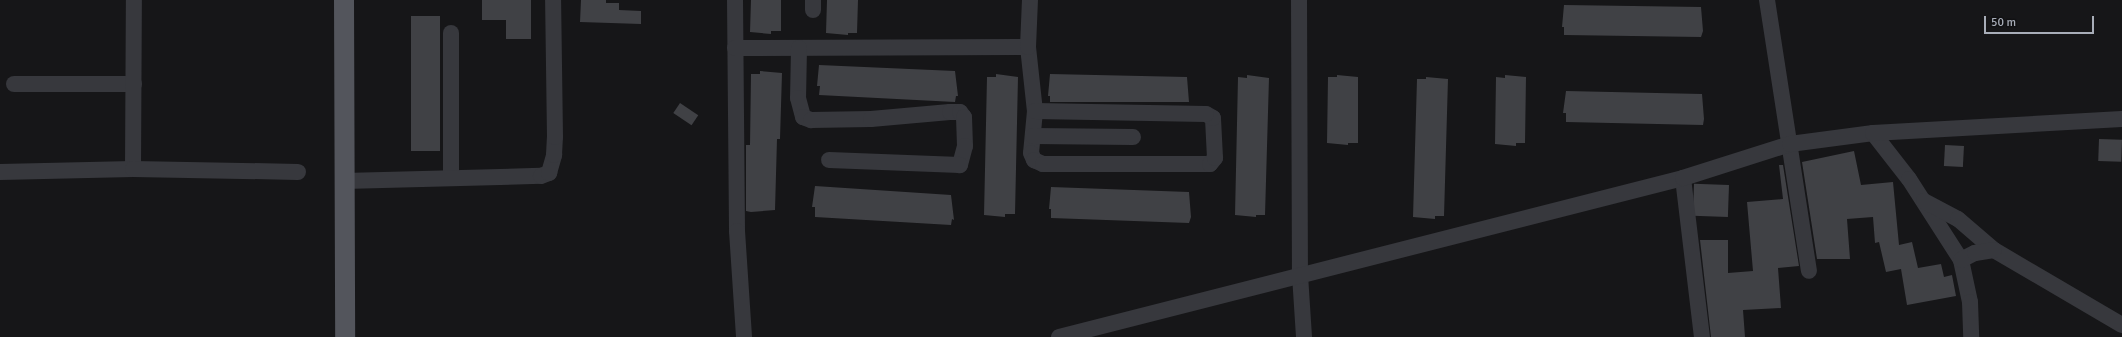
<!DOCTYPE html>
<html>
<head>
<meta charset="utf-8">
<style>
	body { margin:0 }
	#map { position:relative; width:2122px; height:337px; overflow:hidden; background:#161618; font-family:Signika,sans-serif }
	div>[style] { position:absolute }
	.building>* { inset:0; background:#404145; transform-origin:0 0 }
	.minor>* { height:16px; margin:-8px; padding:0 8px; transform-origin:8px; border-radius:8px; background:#37383d }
	.major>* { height:20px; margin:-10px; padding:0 10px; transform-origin:10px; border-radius:10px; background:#53555c }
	span { translate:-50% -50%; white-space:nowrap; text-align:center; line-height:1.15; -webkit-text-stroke:3px #111113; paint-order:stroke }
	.scale { position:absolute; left:1984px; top:16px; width:110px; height:18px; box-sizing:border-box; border:2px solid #a8adb8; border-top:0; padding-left:5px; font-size:12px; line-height:14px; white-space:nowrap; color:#a8adb8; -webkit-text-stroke:3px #111113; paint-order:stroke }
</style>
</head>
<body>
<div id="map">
	<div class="building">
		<i style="clip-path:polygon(482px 0,531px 0,531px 39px,506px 39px,506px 20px,482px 20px)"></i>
		<i style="clip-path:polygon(581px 0,606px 0,606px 3px,619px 3px,619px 10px,641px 11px,641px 24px,580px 22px)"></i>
		<i style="clip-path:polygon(751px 0,781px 0,781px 31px,771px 31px,771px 34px,750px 32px)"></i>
		<i style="clip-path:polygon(827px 0,858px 0,857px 33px,848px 33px,848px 35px,826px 33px)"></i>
		<i style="clip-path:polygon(1564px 5px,1701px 7px,1703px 31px,1701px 37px,1564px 35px,1564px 27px,1562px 27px)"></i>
		<i style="left:411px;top:16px;width:29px;height:135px"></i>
		<i style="clip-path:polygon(819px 65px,955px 71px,958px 96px,956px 96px,955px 102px,819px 95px,820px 86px,817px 86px)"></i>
		<i style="clip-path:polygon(760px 71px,782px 73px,780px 139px,777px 139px,775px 210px,751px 212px,746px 211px,746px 145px,750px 145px,751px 74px,760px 74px)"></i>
		<i style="clip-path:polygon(996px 74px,1018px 77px,1015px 214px,1005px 214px,1005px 217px,984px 215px,987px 77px,996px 77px)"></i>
		<i style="clip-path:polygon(1050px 74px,1187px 77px,1189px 102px,1050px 102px,1050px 96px,1048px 96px)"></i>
		<i style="clip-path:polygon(1247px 75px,1269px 78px,1265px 215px,1256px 215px,1256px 217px,1235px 215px,1238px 77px,1247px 78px)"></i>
		<i style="clip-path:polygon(1337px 75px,1358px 77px,1358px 143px,1348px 143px,1348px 145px,1327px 143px,1328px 77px,1337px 77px)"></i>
		<i style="clip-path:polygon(1505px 75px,1526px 77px,1525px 143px,1516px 143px,1516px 146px,1495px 144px,1496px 77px,1505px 78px)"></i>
		<i style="clip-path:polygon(1426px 77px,1448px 79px,1444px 216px,1435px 216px,1435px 219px,1413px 217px,1417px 79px,1426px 79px)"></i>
		<i style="clip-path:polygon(1566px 91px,1702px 94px,1704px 119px,1703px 125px,1566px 122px,1566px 113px,1563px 113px)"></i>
		<i style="left:680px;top:103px;width:22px;height:12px;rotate:34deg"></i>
		<i style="left:2099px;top:139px;width:23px;height:22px;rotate:2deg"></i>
		<i style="left:1945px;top:145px;width:19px;height:21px;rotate:3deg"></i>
		<i style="clip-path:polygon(1854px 151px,1861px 185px,1893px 182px,1899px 245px,1912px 242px,1918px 268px,1941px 264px,1944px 277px,1952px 275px,1956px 296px,1907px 305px,1901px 269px,1886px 272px,1879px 242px,1875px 243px,1873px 217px,1847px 219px,1850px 259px,1817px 259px,1802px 162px)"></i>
		<i style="clip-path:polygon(1779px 165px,1783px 165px,1799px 266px,1778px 268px,1781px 308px,1743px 310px,1745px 337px,1711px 337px,1700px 240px,1728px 240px,1728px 273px,1753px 271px,1747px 202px,1783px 199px)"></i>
		<i style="left:1729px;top:185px;width:32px;height:35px;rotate:92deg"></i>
		<i style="clip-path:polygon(815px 186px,951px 195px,954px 220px,952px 219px,951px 225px,815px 217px,815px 207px,812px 207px)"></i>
		<i style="clip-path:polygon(1051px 187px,1189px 192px,1191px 217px,1189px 223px,1051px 218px,1051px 209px,1049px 209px)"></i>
	</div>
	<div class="minor">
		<i style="left:735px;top:0;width:231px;rotate:89.5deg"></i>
		<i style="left:737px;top:231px;width:106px;rotate:86.2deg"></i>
		<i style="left:1299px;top:0;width:275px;rotate:89.8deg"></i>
		<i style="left:1300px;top:275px;width:62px;rotate:86.3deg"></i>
		<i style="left:1767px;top:0;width:274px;rotate:81.2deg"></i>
		<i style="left:813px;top:10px;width:10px;rotate:-90deg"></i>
		<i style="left:1028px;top:47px;width:64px;rotate:83.8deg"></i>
		<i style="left:1035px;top:111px;width:42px;rotate:95.4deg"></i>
		<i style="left:1031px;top:153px;width:8px;rotate:67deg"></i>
		<i style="left:1034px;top:160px;width:10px;rotate:24deg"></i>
		<i style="left:1043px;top:164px;width:167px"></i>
		<i style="left:1210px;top:164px;width:8px;rotate:-50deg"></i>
		<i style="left:1215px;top:158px;width:40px;rotate:-92.9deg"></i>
		<i style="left:1213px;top:118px;width:8px;rotate:-150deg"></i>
		<i style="left:1206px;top:114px;width:171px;rotate:-179deg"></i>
		<i style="left:735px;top:48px;width:293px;rotate:-0.2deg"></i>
		<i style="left:1028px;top:47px;width:47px;rotate:-87.6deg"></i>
		<i style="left:799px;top:48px;width:50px;rotate:91.1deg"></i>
		<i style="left:798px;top:98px;width:20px;rotate:75deg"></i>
		<i style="left:803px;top:117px;width:9px;rotate:21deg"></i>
		<i style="left:811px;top:120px;width:60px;rotate:-1deg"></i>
		<i style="left:871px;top:119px;width:79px;rotate:-5.1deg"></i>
		<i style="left:950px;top:112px;width:10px"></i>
		<i style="left:960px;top:112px;width:6px;rotate:51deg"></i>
		<i style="left:964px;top:117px;width:29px;rotate:88deg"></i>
		<i style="left:965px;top:146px;width:20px;rotate:105deg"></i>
		<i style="left:960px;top:165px;width:131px;rotate:-177.8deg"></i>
		<i style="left:14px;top:84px;width:120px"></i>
		<i style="left:1873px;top:133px;width:58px;rotate:52deg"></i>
		<i style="left:1909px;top:179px;width:96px;rotate:57.3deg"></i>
		<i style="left:1961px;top:260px;width:43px;rotate:77.9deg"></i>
		<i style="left:1970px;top:302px;width:35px;rotate:88deg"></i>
		<i style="left:1033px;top:136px;width:100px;rotate:0.6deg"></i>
		<i style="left:133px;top:169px;width:169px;rotate:-89.7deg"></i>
		<i style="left:0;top:172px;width:133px;rotate:-1.3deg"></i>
		<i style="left:133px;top:169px;width:165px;rotate:1deg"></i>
		<i style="left:451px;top:178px;width:145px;rotate:-90deg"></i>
		<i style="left:1683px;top:178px;width:160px;rotate:83.2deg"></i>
		<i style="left:344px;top:181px;width:197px;rotate:-1.5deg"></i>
		<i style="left:541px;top:176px;width:9px;rotate:-21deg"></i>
		<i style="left:549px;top:173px;width:19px;rotate:-74deg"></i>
		<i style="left:554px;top:155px;width:18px;rotate:-87deg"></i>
		<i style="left:555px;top:137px;width:137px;rotate:-90.8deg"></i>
		<i style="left:1924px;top:201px;width:38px;rotate:28deg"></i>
		<i style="left:1958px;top:219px;width:48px;rotate:40.7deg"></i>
		<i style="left:1994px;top:250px;width:148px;rotate:30.4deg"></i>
		<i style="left:1961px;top:260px;width:16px;rotate:-27deg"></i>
		<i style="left:1975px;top:253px;width:19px;rotate:-9deg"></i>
		<i style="left:1059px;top:337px;width:644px;rotate:-14.3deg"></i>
		<i style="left:1683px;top:178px;width:112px;rotate:-17.6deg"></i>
		<i style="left:1790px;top:144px;width:84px;rotate:-7.5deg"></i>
		<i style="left:1873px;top:133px;width:249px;rotate:-3.2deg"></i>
	</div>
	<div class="major">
		<i style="left:344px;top:0;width:337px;rotate:89.8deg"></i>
	</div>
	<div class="scale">50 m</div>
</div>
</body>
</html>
